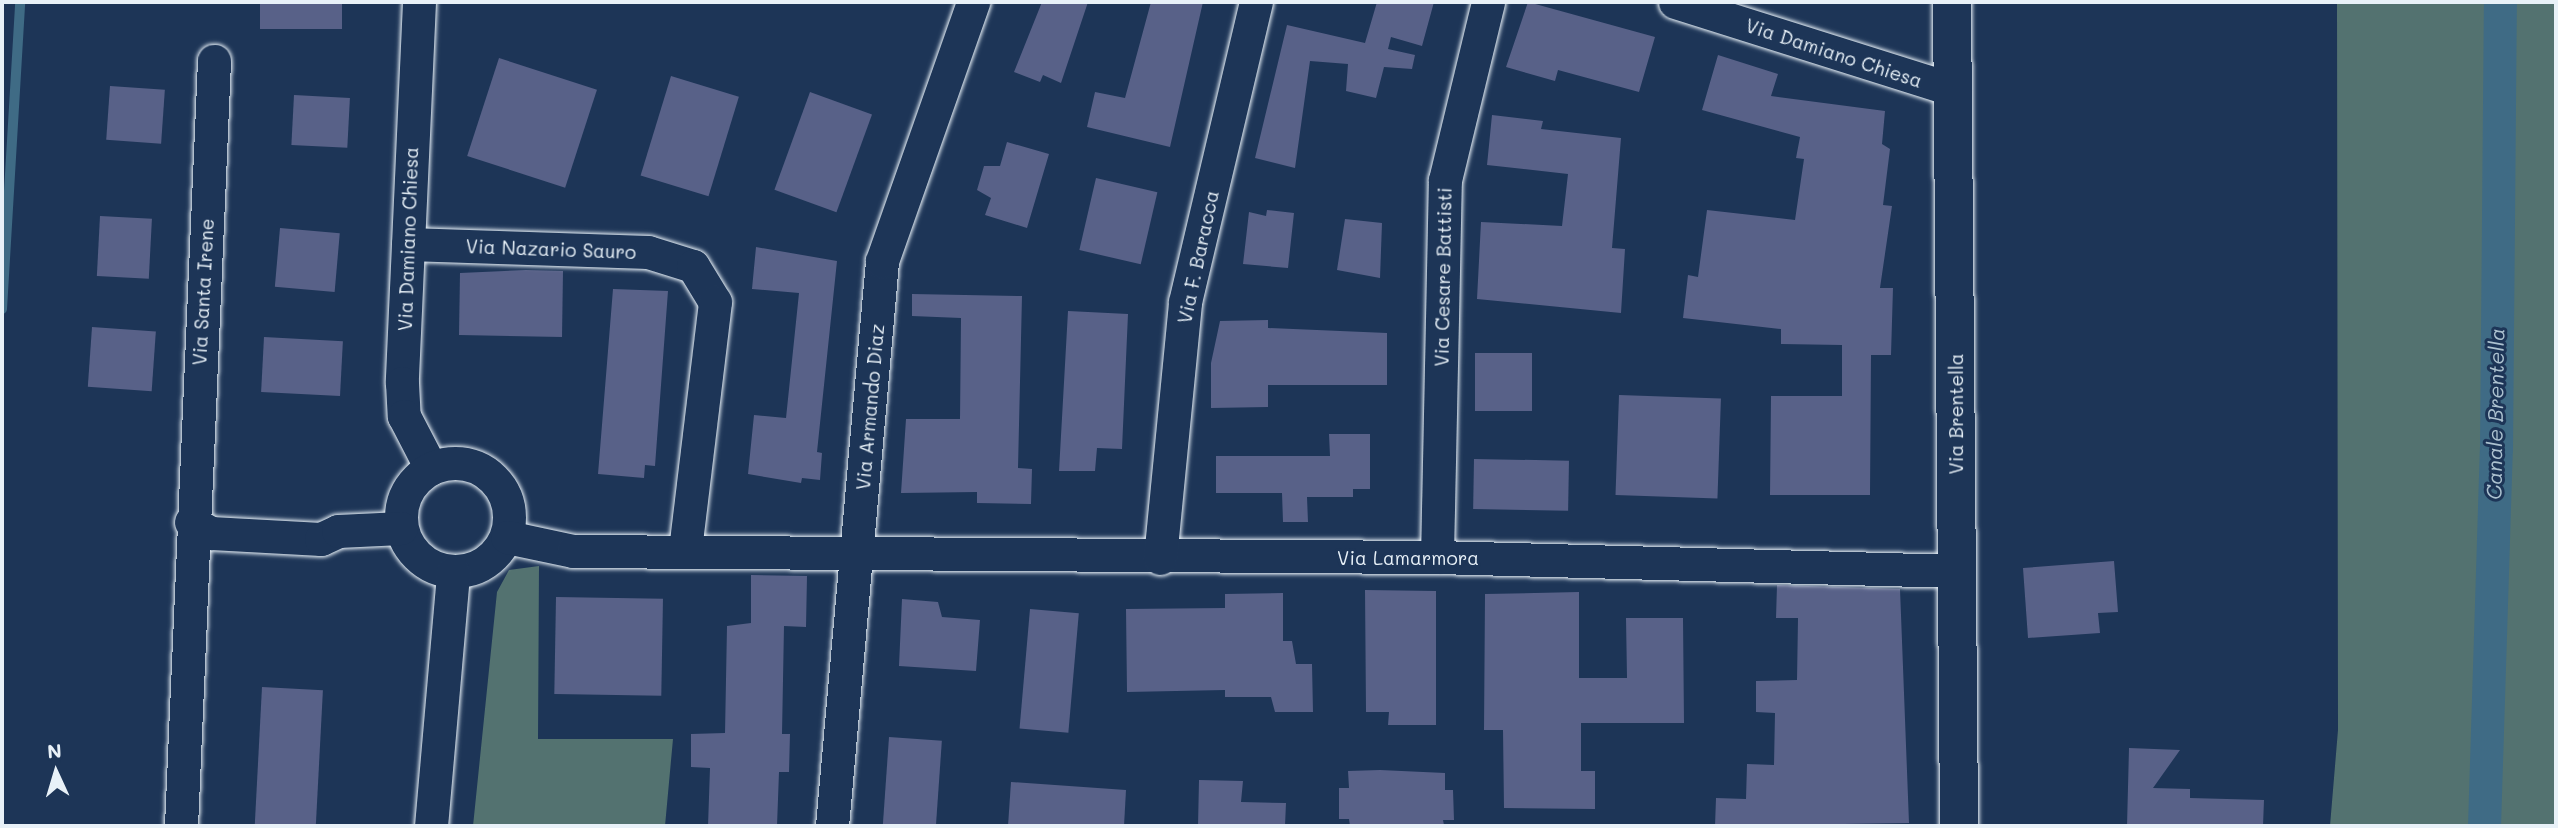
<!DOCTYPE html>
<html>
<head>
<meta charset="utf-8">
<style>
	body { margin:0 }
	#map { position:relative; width:2558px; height:828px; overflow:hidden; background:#1d3557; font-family:Mali,sans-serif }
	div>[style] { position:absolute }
	.green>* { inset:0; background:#537270 }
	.stream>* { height:10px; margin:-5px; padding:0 5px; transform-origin:5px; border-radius:5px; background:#3f6b85 }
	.canal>* { height:33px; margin:-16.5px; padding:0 16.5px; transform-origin:16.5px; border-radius:16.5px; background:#3f6b85 }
	.building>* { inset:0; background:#586188; transform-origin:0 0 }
	.roads { filter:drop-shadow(0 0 2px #e8f1f8) drop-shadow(0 0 2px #e8f1f8) }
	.street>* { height:33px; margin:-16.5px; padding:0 16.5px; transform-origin:16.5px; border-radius:16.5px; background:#1d3557 }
	.street>.ring { margin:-16.5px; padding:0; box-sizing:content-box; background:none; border:33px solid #1d3557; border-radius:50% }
	.secondary>* { height:38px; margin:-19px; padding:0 19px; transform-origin:19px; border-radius:19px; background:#1d3557 }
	span { translate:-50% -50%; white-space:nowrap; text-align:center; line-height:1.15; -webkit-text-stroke:6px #1d3557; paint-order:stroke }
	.street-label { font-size:19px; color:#e8f1f8 }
	.water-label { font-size:21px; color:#adc2d0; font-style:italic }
	.frame { position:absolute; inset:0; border:4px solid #e8f1f8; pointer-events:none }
	.north { position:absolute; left:21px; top:737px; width:70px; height:70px; -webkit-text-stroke:5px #1d3557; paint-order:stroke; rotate:356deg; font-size:19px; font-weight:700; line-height:28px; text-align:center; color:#e8f1f8 }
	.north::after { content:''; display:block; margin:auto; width:24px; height:32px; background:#e8f1f8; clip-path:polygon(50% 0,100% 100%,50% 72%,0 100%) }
</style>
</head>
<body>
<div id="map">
	<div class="green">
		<i style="clip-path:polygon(2337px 2px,2556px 2px,2556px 826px,2330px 826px,2338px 730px)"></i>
		<i style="clip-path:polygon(539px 566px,538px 739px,673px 739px,665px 826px,473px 826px,497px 592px,509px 570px)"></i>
	</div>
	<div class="stream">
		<i style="left:2px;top:309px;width:308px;rotate:-86.6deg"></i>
	</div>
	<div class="canal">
		<i style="left:2484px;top:826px;width:378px;rotate:-88.2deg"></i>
		<i style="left:2496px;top:448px;width:446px;rotate:-89.5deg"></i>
	</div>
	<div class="building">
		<i style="left:260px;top:2px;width:82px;height:27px"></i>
		<i style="clip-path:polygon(1042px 2px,1088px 2px,1061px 83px,1043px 75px,1040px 82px,1014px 72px)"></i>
		<i style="clip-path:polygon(1151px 2px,1203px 2px,1170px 147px,1087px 127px,1095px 92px,1125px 98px)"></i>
		<i style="clip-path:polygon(1377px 2px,1434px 2px,1422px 46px,1391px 37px,1388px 49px,1415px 55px,1412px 69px,1384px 67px,1376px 98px,1346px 91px,1348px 64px,1310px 61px,1295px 168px,1255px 158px,1287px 25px,1365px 43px)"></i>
		<i style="clip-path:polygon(1528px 2px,1655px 37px,1639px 92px,1558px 70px,1555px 81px,1506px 67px)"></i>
		<i style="clip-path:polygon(1718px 55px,1778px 74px,1771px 96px,1885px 111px,1882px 144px,1890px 149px,1883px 205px,1892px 206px,1880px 288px,1893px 288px,1891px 355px,1871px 355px,1870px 495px,1770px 495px,1771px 396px,1842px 396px,1842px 345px,1781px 344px,1781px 329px,1683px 318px,1688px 275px,1698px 277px,1707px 210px,1795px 220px,1804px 159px,1796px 158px,1800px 137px,1702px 110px)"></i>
		<i style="left:499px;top:58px;width:103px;height:103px;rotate:18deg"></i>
		<i style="left:671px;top:76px;width:71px;height:104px;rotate:17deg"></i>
		<i style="left:110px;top:86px;width:55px;height:54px;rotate:4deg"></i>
		<i style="left:810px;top:92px;width:66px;height:104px;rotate:20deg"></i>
		<i style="left:294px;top:95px;width:56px;height:50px;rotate:3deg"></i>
		<i style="clip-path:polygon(1492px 115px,1543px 121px,1541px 129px,1621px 138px,1612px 248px,1625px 249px,1621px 313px,1477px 299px,1481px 222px,1562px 226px,1568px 174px,1487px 165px)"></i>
		<i style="clip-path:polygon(1007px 142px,1049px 154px,1027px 228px,985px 215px,991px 198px,977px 190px,984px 166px,1000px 166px)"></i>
		<i style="left:1096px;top:178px;width:63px;height:74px;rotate:13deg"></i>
		<i style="clip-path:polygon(1267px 210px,1294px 213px,1288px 268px,1243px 264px,1249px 212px,1266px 216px)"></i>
		<i style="left:100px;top:216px;width:52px;height:60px;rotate:3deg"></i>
		<i style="clip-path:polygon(1345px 219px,1382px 223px,1380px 278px,1337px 270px)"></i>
		<i style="left:280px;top:228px;width:60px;height:59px;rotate:5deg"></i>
		<i style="clip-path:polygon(756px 247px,837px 261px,817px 452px,822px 453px,820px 480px,802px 478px,801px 483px,748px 474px,754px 415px,786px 418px,799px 293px,752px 289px)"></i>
		<i style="clip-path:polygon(526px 270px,563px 271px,562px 337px,459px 335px,460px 273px)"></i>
		<i style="clip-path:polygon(613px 289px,668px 291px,655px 466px,645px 465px,644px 478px,598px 474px)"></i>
		<i style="clip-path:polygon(912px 294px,1022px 296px,1018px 468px,1032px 469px,1031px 504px,977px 503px,977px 492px,901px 493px,906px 419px,960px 419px,961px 318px,912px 316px)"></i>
		<i style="clip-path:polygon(1068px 311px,1128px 314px,1122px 449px,1097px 448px,1095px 471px,1059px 471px)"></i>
		<i style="clip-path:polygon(1268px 320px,1268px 328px,1387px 333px,1387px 385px,1268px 385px,1268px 407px,1211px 408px,1211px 363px,1220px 321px)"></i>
		<i style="left:92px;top:327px;width:64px;height:60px;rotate:4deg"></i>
		<i style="left:264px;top:337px;width:79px;height:55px;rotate:3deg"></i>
		<i style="left:1475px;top:353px;width:57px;height:58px"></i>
		<i style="left:1619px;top:395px;width:102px;height:100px;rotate:2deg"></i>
		<i style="clip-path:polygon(1329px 434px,1370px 434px,1370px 489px,1353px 489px,1353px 497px,1307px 497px,1308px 522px,1283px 522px,1282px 493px,1216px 493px,1216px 456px,1330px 456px)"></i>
		<i style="left:1474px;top:459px;width:95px;height:50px;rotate:1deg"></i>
		<i style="clip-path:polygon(2114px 561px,2118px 612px,2098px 613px,2100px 633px,2028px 638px,2023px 568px)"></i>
		<i style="clip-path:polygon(751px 575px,807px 576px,806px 627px,784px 626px,782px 734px,790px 734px,789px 772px,779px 772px,777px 826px,708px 826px,710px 768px,691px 767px,691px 734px,725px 733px,727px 626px,751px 623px)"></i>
		<i style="clip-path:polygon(1777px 585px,1900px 589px,1909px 823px,1715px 826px,1716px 798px,1746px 799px,1747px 764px,1774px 765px,1775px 713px,1756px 712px,1756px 681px,1797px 680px,1798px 618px,1776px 618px)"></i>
		<i style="clip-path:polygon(1365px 590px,1436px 591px,1436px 725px,1388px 725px,1389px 712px,1366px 712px)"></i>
		<i style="clip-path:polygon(1579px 592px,1579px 678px,1627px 678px,1626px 618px,1683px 618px,1684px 723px,1581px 723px,1581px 771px,1595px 771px,1595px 809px,1504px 808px,1503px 730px,1484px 730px,1485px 594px)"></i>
		<i style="clip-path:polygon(1283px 593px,1283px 641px,1292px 641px,1296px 664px,1312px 664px,1313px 712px,1275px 712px,1271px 697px,1225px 697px,1225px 690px,1127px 692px,1126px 609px,1225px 608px,1225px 594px)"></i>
		<i style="left:556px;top:597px;width:107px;height:97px;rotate:1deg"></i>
		<i style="clip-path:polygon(902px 599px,938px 602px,942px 617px,980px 620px,976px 671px,899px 666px)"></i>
		<i style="left:1030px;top:609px;width:49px;height:120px;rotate:5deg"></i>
		<i style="left:262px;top:687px;width:61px;height:139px;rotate:3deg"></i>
		<i style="left:889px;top:737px;width:53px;height:89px;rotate:4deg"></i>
		<i style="clip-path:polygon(2129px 748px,2180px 750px,2153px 788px,2190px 789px,2190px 798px,2264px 800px,2263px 826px,2127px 826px)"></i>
		<i style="clip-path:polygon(1380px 770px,1445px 773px,1445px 790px,1453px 790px,1454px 820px,1443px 820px,1444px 825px,1350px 826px,1349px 819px,1339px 819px,1339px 788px,1349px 788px,1348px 771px)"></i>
		<i style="clip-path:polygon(1199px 780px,1243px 781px,1241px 802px,1286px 803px,1285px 826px,1198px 826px)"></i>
		<i style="clip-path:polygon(1011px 782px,1126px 790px,1124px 826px,1008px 826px)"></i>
	</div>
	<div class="roads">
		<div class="street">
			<i style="left:419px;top:2px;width:381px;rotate:92.6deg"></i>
			<i style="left:402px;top:383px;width:33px;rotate:87deg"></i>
			<i style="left:404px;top:416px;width:59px;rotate:62.6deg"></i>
			<i style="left:1675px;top:2px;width:293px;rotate:17.5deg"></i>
			<i style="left:408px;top:244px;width:240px;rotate:1.9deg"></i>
			<i style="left:648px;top:252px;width:47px;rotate:17.3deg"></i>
			<i style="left:693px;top:266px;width:42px;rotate:58.6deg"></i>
			<i style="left:715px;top:302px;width:251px;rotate:96.9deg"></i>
			<i class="ring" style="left:401px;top:463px;width:75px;height:75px"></i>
			<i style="left:191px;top:522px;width:23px;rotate:29deg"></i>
			<i style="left:211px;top:533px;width:110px;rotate:3.1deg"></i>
			<i style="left:321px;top:539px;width:19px;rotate:-25deg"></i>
			<i style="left:338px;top:531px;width:63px;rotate:-2.7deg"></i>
			<i style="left:507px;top:537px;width:67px;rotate:12deg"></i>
			<i style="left:573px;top:551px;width:864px;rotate:0.4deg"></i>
			<i style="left:1437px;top:557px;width:520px;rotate:1.54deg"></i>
			<i style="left:1437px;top:557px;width:377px;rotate:-88.8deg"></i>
			<i style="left:1445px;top:180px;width:183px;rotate:-76.4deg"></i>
			<i style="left:1160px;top:558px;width:257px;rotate:-84.4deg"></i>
			<i style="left:1185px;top:302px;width:308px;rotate:-76.7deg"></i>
			<i style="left:181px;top:826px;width:766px;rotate:-87.53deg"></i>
			<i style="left:431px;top:826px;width:255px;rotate:-85deg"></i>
			<i style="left:832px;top:826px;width:567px;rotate:-84.94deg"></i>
			<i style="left:882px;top:261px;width:275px;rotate:-70.6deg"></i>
		</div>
		<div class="secondary">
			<i style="left:1952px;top:2px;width:824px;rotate:89.51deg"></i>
		</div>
	</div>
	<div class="street-label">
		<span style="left:1834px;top:53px;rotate:18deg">Via Damiano Chiesa</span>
		<span style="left:408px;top:239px;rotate:-88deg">Via Damiano Chiesa</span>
		<span style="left:551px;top:249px;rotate:2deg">Via Nazario Sauro</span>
		<span style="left:1198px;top:257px;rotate:-78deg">Via F. Baracca</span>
		<span style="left:1443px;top:277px;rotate:-89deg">Via Cesare Battisti</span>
		<span style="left:203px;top:292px;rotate:-87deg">Via Santa Irene</span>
		<span style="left:870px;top:407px;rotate:-85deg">Via Armando Diaz</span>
		<span style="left:1956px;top:414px;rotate:-90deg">Via Brentella</span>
		<span style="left:1408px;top:558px">Via Lamarmora</span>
	</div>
	<div class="water-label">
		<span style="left:2495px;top:414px;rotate:-89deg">Canale Brentella</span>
	</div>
	<div class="frame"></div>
	<div class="north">N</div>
</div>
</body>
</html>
